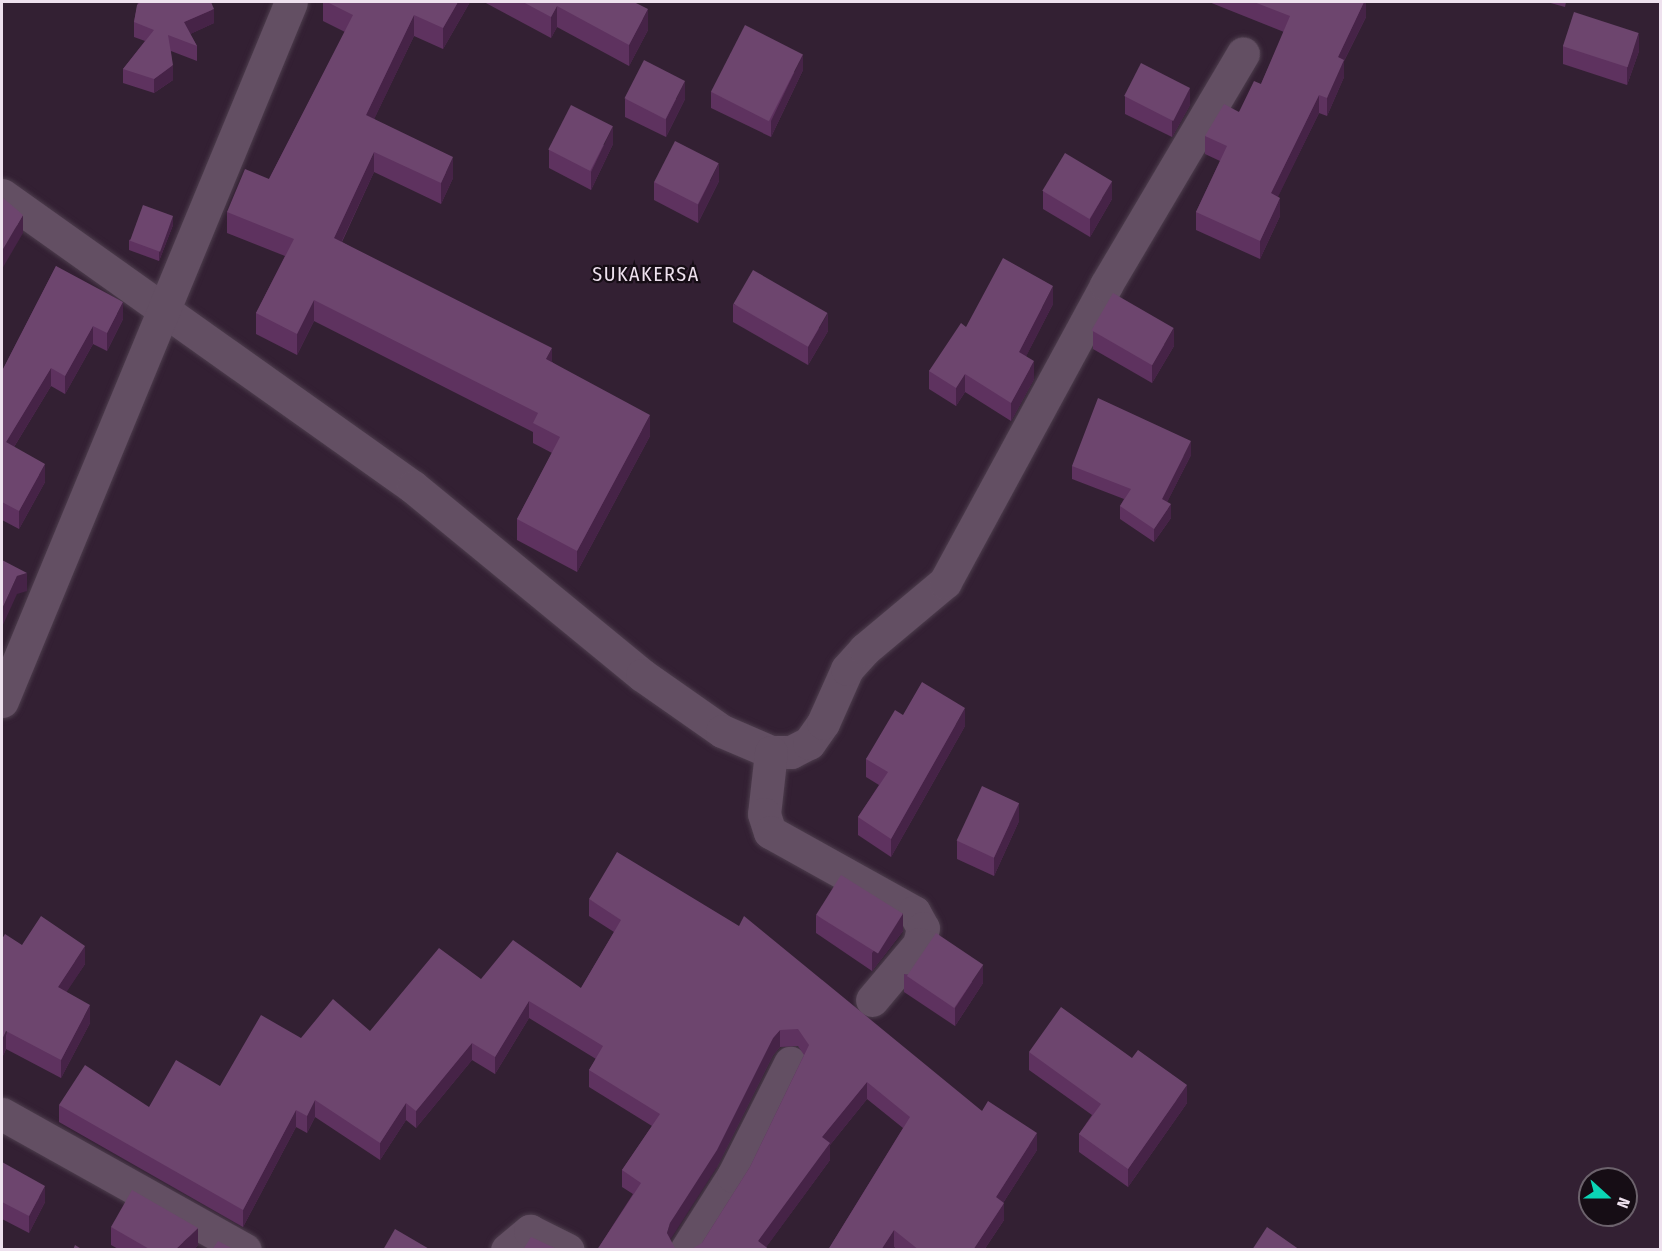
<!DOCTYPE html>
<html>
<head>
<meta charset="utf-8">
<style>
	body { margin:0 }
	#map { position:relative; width:1662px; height:1251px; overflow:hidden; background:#332033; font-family:"Fira Sans Condensed",sans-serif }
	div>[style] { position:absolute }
	.roads { filter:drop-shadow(0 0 2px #4d3d4d) drop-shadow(0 0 2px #4d3d4d) }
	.minor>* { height:33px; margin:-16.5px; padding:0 16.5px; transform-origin:16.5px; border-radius:16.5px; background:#634f63 }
	.tertiary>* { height:33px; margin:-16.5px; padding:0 16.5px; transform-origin:16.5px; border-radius:16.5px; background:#634f63 }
	.wall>* { inset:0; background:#5e325f }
	.shaded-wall>* { inset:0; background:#462347 }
	.building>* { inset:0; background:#6d456e; transform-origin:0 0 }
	span { translate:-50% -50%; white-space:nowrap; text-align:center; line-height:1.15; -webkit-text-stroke:4.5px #160d15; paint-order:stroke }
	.quarter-label { font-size:20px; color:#eee1ee; letter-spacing:1.5px }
	.frame { position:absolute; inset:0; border:3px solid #eee1ee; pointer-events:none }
	.north { position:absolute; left:1578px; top:1167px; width:60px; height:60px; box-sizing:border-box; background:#160d15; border:2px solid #6c626c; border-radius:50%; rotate:111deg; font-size:16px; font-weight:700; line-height:24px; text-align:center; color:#eee1ee }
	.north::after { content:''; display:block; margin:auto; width:21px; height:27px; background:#0bd5b5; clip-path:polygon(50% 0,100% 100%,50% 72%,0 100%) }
</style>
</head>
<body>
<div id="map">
	<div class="roads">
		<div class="minor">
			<i style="left:2px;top:195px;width:504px;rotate:35.39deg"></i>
			<i style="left:413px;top:487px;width:296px;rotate:39.4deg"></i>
			<i style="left:642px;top:675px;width:98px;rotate:35deg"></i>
			<i style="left:722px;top:731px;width:53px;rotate:23.2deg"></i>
			<i style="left:771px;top:752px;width:20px"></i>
			<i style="left:791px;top:752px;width:20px;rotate:-27deg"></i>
			<i style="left:809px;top:743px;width:24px;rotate:-55deg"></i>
			<i style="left:823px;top:723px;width:59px;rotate:-66deg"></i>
			<i style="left:847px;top:669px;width:27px;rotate:-48deg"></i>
			<i style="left:865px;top:649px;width:104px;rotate:-39.9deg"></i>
			<i style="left:945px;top:582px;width:338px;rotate:-61.5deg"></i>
			<i style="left:1106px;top:285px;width:269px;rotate:-59.4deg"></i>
			<i style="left:771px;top:752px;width:62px;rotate:96.4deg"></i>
			<i style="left:764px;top:814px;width:19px;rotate:72deg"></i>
			<i style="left:770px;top:832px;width:165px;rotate:29.1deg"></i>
			<i style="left:914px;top:912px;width:18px;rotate:61deg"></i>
			<i style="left:923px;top:928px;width:16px;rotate:104deg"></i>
			<i style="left:919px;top:944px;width:73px;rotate:130deg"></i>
			<i style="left:2px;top:1114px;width:278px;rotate:29.2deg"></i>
			<i style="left:507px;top:1250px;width:30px;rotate:-40deg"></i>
			<i style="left:530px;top:1231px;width:42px;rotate:26.6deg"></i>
			<i style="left:686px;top:1250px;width:88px;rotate:-57.6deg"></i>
			<i style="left:733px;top:1176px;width:127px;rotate:-63.2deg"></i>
		</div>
		<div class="tertiary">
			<i style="left:2px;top:701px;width:756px;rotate:-67.54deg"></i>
		</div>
	</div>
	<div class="wall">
		<i style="clip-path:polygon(138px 2px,211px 2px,214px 23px,190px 34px,197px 46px,197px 61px,171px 51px,173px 80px,154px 93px,123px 83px,123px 69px,145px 41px,134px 37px,134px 22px)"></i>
		<i style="clip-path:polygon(323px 2px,470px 2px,443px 49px,414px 36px,374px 119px,453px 178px,441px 204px,374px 172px,342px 242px,552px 362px,650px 436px,577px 572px,517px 540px,517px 519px,552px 453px,533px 443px,533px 432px,314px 321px,297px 355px,256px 334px,256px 313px,285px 256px,227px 233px,227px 212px,269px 179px,345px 32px,323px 21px)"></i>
		<i style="clip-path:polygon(484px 2px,634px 2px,648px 30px,629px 66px,557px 27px,551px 38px)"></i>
		<i style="clip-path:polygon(1209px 2px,1366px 2px,1366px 17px,1344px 61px,1344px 77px,1327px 116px,1319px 113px,1278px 196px,1280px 216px,1260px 259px,1196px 230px,1196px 212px,1220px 161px,1205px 154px,1205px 136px,1239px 112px,1261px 84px,1284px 32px)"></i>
		<i style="clip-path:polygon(1547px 2px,1566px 2px,1565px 7px)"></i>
		<i style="clip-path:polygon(1563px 46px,1639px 51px,1627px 85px,1563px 64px)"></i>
		<i style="clip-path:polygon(803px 70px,771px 137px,711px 108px,711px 92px)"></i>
		<i style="clip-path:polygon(1125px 96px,1190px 105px,1172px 137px,1125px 114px)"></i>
		<i style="clip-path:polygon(625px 99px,685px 99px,666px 137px,625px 117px)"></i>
		<i style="clip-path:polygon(613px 144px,591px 190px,549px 168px,549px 150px)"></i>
		<i style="clip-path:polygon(719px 181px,698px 223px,654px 200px,654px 182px)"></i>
		<i style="clip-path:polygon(1043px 191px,1112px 199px,1090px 237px,1043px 209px)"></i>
		<i style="clip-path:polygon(173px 225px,159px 261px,129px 250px,129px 240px)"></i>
		<i style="clip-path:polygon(56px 266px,123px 319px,107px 351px,93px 344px,65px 394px,51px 386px,14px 447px,45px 482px,19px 529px,2px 520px,2px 371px)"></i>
		<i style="clip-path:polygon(733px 304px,828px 331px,808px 365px,733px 322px)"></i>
		<i style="clip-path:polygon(1053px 304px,1026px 356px,1034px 379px,1011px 421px,965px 392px,956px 406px,929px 389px,929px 371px,966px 327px)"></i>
		<i style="clip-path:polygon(1093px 331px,1174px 346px,1152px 383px,1093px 349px)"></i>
		<i style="clip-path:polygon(1191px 455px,1167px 502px,1171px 518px,1154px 542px,1120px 519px,1120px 506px,1124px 499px,1072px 479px,1072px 466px)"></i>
		<i style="clip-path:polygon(903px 715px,965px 726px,891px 857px,858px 835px,858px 817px,879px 785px,866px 777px,866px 759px)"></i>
		<i style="clip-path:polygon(1019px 821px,994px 876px,957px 859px,957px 841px)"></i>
		<i style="clip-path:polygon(589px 899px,982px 1111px,1037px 1150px,1003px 1203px,1004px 1220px,984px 1250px,897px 1250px,894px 1247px,893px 1250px,828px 1250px,903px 1128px,867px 1099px,830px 1145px,830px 1160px,766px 1247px,702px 1243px,750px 1167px,804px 1055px,798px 1046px,780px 1047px,773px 1055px,717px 1167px,597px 1250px,633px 1194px,622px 1187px,622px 1170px,652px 1126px,589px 1087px,589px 1070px,596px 1059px,529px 1018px,495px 1074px,472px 1060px,416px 1128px,406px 1120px,380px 1160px,315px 1117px,307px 1133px,296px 1127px,243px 1227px,59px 1122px,59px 1105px,149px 1107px,220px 1086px,301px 1038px,370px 1031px,481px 979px,581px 988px,614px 932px,589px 916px)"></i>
		<i style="clip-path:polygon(816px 915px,903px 931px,872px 971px,816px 933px)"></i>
		<i style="clip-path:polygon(22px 945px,85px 964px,66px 992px,90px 1023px,61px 1078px,6px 1049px,2px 1058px)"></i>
		<i style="clip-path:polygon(904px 974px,983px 983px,955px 1026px,904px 992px)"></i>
		<i style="clip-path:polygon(1029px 1052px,1187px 1103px,1128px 1187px,1079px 1152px,1079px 1134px,1092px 1115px,1029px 1070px)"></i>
		<i style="clip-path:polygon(2px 1162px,45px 1202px,29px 1233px,2px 1219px)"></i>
		<i style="clip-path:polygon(111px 1227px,198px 1245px,194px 1250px,120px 1250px,111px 1245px)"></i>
	</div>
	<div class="shaded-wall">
		<i style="clip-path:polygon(458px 2px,470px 2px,443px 49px,443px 28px)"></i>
		<i style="clip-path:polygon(1364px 2px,1366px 2px,1366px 17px,1344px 61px,1344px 77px,1327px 116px,1327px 98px,1338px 57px)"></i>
		<i style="clip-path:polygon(557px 6px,557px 27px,551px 38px,551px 17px)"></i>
		<i style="clip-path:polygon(214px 9px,214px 23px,184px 37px,184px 22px)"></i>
		<i style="clip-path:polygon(648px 9px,648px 30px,629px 66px,629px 45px)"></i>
		<i style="clip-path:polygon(414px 15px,414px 36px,366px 136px,366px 115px)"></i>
		<i style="clip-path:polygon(1639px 33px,1639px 51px,1627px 85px,1627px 67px)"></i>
		<i style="clip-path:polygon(803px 54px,803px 70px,771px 137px,771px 121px)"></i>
		<i style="clip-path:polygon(173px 65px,173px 80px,154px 93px,154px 79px)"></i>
		<i style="clip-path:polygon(685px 81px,685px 99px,666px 137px,666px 119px)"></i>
		<i style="clip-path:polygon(1190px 88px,1190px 105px,1172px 137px,1172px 119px)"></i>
		<i style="clip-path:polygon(1319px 95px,1319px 113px,1271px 211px,1271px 193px)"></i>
		<i style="clip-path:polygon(613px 126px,613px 144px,591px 190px,591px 172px)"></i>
		<i style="clip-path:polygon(374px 152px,374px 172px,334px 258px,334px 238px)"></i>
		<i style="clip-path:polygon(453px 157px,453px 178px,441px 204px,441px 183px)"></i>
		<i style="clip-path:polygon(719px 163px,719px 181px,698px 223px,698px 205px)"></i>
		<i style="clip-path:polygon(1112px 181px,1112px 199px,1090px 237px,1090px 219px)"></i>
		<i style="clip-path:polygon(1280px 198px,1280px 216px,1260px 259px,1260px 241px)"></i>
		<i style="clip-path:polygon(23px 215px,23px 233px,2px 269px,2px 251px)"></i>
		<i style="clip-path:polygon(173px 216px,173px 225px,159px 261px,159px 252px)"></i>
		<i style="clip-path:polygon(1053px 286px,1053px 304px,1019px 370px,1019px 352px)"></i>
		<i style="clip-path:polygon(314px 300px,314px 321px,297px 355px,297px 334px)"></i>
		<i style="clip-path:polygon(123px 302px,123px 319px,107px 351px,107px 333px)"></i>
		<i style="clip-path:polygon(828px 313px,828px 331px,808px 365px,808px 347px)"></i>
		<i style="clip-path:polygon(93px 326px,93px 344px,65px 394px,65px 376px)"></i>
		<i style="clip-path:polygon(1174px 328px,1174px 346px,1152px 383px,1152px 365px)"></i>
		<i style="clip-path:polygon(552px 348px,552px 369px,546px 359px)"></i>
		<i style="clip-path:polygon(1034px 361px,1034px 379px,1011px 421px,1011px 403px)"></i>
		<i style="clip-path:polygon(51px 368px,51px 386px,6px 460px,6px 442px)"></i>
		<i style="clip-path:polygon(965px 374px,965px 392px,956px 406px,956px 388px)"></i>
		<i style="clip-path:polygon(650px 415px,650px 436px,577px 572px,577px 551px)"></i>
		<i style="clip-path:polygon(1191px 441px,1191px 455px,1162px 512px,1162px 499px)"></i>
		<i style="clip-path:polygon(45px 464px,45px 482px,19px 529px,19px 511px)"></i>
		<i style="clip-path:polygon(1171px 504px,1171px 518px,1154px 542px,1154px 529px)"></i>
		<i style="clip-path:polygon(27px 573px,27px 591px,17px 594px,2px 627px,2px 609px,17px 576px)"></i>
		<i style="clip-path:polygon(965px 708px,965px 726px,891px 857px,891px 839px)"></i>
		<i style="clip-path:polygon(1019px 803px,1019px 821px,994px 876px,994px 858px)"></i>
		<i style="clip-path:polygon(3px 860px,3px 878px,2px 882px,2px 864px)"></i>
		<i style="clip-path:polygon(903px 913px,903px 931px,872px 971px,872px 953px)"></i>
		<i style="clip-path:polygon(85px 946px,85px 964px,58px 1005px,58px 987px)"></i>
		<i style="clip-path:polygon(983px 965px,983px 983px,955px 1026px,955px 1008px)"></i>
		<i style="clip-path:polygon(529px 1001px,529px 1018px,495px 1074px,495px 1057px)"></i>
		<i style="clip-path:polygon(90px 1005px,90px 1023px,61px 1078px,61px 1060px)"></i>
		<i style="clip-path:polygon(780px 1030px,780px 1047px,773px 1055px,717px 1167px,670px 1240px,667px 1233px,670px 1223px,773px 1038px)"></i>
		<i style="clip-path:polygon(6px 1031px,6px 1049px,2px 1058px,2px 1040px)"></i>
		<i style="clip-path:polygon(472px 1043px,472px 1060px,416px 1128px,416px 1111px)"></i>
		<i style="clip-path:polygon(867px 1082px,867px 1099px,830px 1145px,830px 1160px,764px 1250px,758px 1241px,822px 1137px)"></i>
		<i style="clip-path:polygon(1187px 1085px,1187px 1103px,1128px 1187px,1128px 1169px)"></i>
		<i style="clip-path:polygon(315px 1100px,315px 1117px,307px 1133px,307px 1116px)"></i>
		<i style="clip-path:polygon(406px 1103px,406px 1120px,380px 1160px,380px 1143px)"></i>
		<i style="clip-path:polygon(296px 1110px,296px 1127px,243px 1227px,243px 1210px)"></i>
		<i style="clip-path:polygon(1037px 1133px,1037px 1150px,996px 1214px,996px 1197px)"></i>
		<i style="clip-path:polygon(45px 1186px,45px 1202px,29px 1233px,29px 1216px)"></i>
		<i style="clip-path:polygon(1004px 1203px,1004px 1220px,984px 1250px,973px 1250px)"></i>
		<i style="clip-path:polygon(198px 1228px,198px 1245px,194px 1250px,175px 1250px)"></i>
		<i style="clip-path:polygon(894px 1230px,894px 1247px,893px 1250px,881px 1250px)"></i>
	</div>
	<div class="building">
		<i style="clip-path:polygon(141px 2px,211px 2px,214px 9px,184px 22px,197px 46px,168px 35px,173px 65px,154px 79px,123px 69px,154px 30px,134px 22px,137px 5px)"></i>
		<i style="clip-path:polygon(327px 2px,458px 2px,443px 28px,414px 15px,366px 115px,453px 157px,441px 183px,374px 152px,334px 238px,552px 348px,546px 359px,650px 415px,577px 551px,517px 519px,560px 437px,533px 423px,538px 413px,314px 300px,297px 334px,256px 313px,294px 239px,227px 212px,245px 169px,269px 179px,353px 15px)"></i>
		<i style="clip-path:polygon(523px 2px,634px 2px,648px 9px,629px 45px,557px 6px,551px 17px)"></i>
		<i style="clip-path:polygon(1254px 2px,1364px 2px,1338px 57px,1344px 60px,1327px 98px,1319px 95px,1271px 193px,1280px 198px,1260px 241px,1196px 212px,1227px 146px,1205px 136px,1224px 104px,1239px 112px,1254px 81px,1261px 84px,1290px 16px)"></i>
		<i style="left:1574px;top:12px;width:68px;height:36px;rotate:18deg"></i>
		<i style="left:745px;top:25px;width:65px;height:75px;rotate:27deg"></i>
		<i style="left:644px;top:60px;width:46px;height:43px;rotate:27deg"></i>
		<i style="left:1141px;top:63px;width:55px;height:37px;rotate:27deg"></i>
		<i style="left:571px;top:105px;width:47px;height:50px;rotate:27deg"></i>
		<i style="left:675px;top:141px;width:49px;height:46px;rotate:27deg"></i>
		<i style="left:1065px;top:153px;width:55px;height:44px;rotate:31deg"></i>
		<i style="clip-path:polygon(2px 197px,23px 215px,2px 251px)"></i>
		<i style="left:143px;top:205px;width:32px;height:38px;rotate:20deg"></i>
		<i style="clip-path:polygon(1003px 258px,1053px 286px,1019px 352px,1034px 361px,1011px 403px,965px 374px,956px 388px,929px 371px,961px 323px,966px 327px)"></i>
		<i style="clip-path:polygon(56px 266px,123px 302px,107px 333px,93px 326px,65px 376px,51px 368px,6px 442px,45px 464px,19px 511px,2px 502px,2px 371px)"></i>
		<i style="left:753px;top:270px;width:86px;height:39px;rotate:30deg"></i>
		<i style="left:1113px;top:293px;width:70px;height:43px;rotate:30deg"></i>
		<i style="clip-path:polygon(1098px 398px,1191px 441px,1162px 499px,1171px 504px,1154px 529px,1120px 506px,1131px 489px,1072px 466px)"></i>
		<i style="clip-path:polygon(2px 560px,27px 573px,17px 576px,2px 609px)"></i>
		<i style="clip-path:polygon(922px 682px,965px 708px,891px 839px,858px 817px,888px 772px,866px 759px,895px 710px,903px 715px)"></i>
		<i style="left:982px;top:786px;width:41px;height:60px;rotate:25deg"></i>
		<i style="clip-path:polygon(617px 852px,739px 926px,744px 916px,982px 1111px,988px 1101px,1037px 1133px,996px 1197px,1004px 1203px,973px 1250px,919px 1250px,894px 1230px,881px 1250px,828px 1250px,910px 1117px,867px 1082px,822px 1137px,830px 1143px,758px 1241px,770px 1250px,690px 1250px,702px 1243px,750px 1167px,809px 1045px,798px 1029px,780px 1030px,773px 1038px,717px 1150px,670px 1223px,667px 1233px,675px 1248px,679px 1250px,597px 1250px,641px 1183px,622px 1170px,660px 1114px,589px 1070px,603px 1046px,529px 1001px,495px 1057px,472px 1043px,416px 1111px,406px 1103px,380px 1143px,315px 1100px,307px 1116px,296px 1110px,243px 1210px,59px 1105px,85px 1065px,149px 1107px,176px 1060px,220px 1086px,261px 1015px,301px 1038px,333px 999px,370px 1031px,439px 948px,481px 979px,513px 940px,581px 988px,621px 920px,589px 899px)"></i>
		<i style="left:841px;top:875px;width:73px;height:47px;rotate:32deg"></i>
		<i style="clip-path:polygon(41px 916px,85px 946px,58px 987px,90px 1005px,61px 1060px,6px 1031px,2px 1040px,2px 939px,5px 934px,22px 945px)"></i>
		<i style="left:936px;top:933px;width:57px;height:52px;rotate:34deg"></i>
		<i style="clip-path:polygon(1061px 1007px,1132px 1058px,1138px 1050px,1187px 1085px,1128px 1169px,1079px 1134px,1101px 1104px,1029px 1052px)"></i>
		<i style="clip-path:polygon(2px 1162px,45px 1186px,29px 1216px,2px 1202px)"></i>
		<i style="clip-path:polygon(132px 1190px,198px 1228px,175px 1250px,151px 1250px,111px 1227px)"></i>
		<i style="clip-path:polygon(1267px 1227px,1300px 1250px,1252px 1250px)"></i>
		<i style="clip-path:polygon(395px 1229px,431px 1250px,383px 1250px)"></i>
		<i style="clip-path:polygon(531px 1237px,559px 1250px,523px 1250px)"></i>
		<i style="clip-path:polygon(218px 1241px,235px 1250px,212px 1250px)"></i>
		<i style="clip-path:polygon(75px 1245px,83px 1250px,73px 1250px)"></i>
	</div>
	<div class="quarter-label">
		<span style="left:646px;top:274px">SUKAKERSA</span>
	</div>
	<div class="frame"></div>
	<div class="north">N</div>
</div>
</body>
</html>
